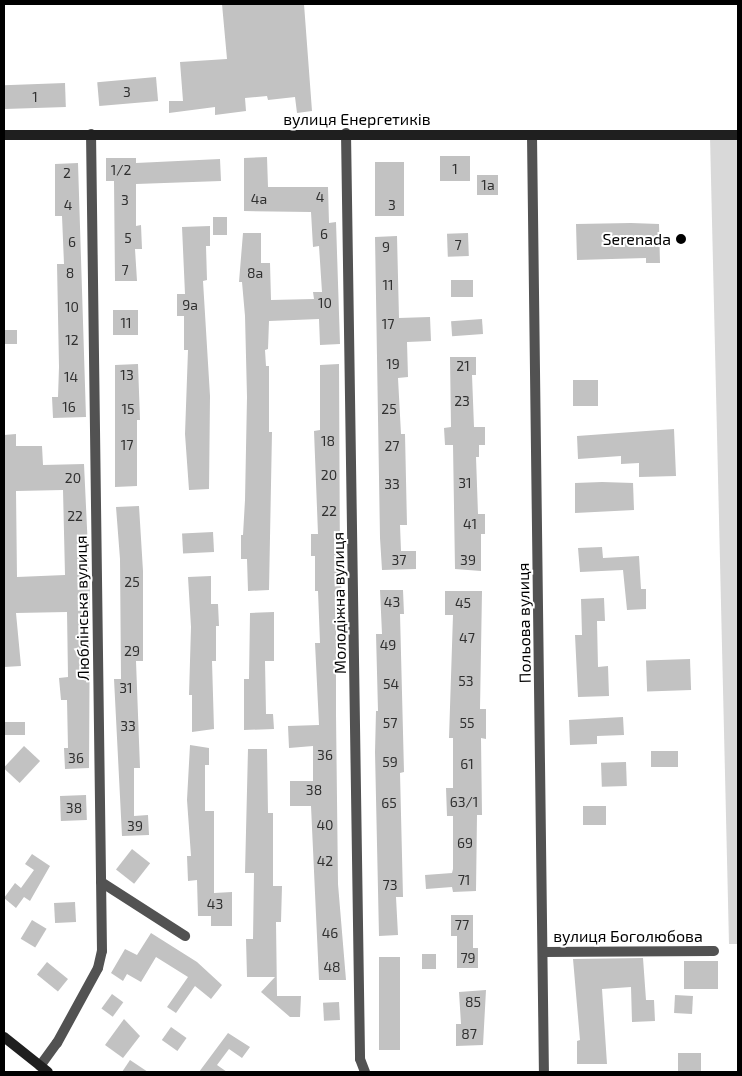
<!DOCTYPE html>
<html>
<head>
<meta charset="utf-8">
<style>
	body { margin:0 }
	#map { position:relative; width:742px; height:1076px; overflow:hidden; background:#fff; font-family:"Exo 2",sans-serif }
	div>[style] { position:absolute }
	.green>* { inset:0; background:#d9d9d9 }
	.building>* { inset:0; background:#c2c2c2; transform-origin:0 0 }
	.street>* { height:10px; margin:-5px; padding:0 5px; transform-origin:5px; border-radius:5px; background:#525252 }
	.secondary>* { height:10px; margin:-5px; padding:0 5px; transform-origin:5px; border-radius:5px; background:#1f1f1f }
	.dots>* { width:14px; height:14px; translate:-50% -50%; box-sizing:border-box; border:2px solid #fff; border-radius:50% }
	span { translate:-50% -50%; white-space:nowrap; text-align:center; line-height:1.15; -webkit-text-stroke:4px #fff; paint-order:stroke }
	.number-label { font-size:14px; color:#303030 }
	.number-label span { -webkit-text-stroke-width:0 }
	.street-label { font-size:16px; color:#000 }
	.poi-label { font-size:16px; color:#000 }
	.right { translate:-100% -50%; text-align:right }
	.frame { position:absolute; inset:0; border:5px solid #000; pointer-events:none }
</style>
</head>
<body>
<div id="map">
	<div class="green">
		<i style="clip-path:polygon(738px 135px,738px 944px,729px 944px,710px 136px)"></i>
	</div>
	<div class="building">
		<i style="clip-path:polygon(222px 4px,304px 4px,312px 111px,297px 113px,295px 97px,268px 100px,267px 96px,245px 98px,246px 111px,215px 115px,215px 107px,169px 113px,169px 101px,183px 101px,180px 62px,227px 59px)"></i>
		<i style="left:156px;top:77px;width:24px;height:59px;rotate:85deg"></i>
		<i style="left:65px;top:83px;width:24px;height:61px;rotate:88deg"></i>
		<i style="left:440px;top:156px;width:30px;height:25px"></i>
		<i style="clip-path:polygon(267px 157px,268px 187px,328px 187px,329px 223px,336px 222px,340px 344px,320px 345px,319px 319px,269px 321px,268px 349px,265px 350px,266px 366px,269px 366px,269px 432px,272px 432px,269px 590px,248px 591px,247px 559px,241px 559px,241px 535px,243px 535px,245px 500px,247px 397px,245px 316px,242px 282px,239px 282px,243px 233px,261px 233px,261px 263px,270px 263px,271px 300px,314px 299px,313px 292px,322px 292px,319px 246px,313px 247px,311px 212px,244px 211px,244px 158px)"></i>
		<i style="clip-path:polygon(106px 158px,136px 158px,136px 163px,220px 159px,221px 181px,136px 184px,136px 226px,141px 225px,142px 249px,135px 249px,137px 281px,115px 281px,114px 181px,106px 181px)"></i>
		<i style="left:375px;top:162px;width:29px;height:54px"></i>
		<i style="clip-path:polygon(78px 163px,86px 417px,53px 418px,52px 397px,58px 397px,59px 367px,57px 264px,64px 264px,62px 216px,55px 216px,55px 164px)"></i>
		<i style="left:477px;top:175px;width:21px;height:20px"></i>
		<i style="left:213px;top:217px;width:14px;height:18px"></i>
		<i style="clip-path:polygon(631px 223px,659px 224px,660px 263px,646px 263px,646px 258px,577px 260px,576px 224px)"></i>
		<i style="clip-path:polygon(210px 226px,210px 246px,206px 246px,207px 280px,203px 281px,210px 396px,209px 489px,189px 490px,185px 434px,188px 350px,184px 350px,184px 316px,177px 316px,177px 294px,185px 294px,182px 227px)"></i>
		<i style="left:468px;top:233px;width:23px;height:21px;rotate:88deg"></i>
		<i style="clip-path:polygon(397px 236px,399px 318px,430px 317px,431px 341px,407px 342px,408px 377px,398px 378px,401px 434px,405px 434px,407px 525px,400px 525px,401px 551px,416px 551px,416px 569px,382px 570px,380px 538px,375px 237px)"></i>
		<i style="left:451px;top:280px;width:22px;height:17px"></i>
		<i style="left:113px;top:310px;width:25px;height:25px"></i>
		<i style="left:482px;top:319px;width:15px;height:31px;rotate:86deg"></i>
		<i style="left:4px;top:330px;width:13px;height:14px"></i>
		<i style="clip-path:polygon(450px 357px,476px 357px,476px 375px,472px 375px,474px 427px,485px 427px,485px 445px,479px 445px,479px 457px,476px 457px,478px 514px,485px 514px,485px 534px,481px 534px,481px 571px,455px 569px,453px 445px,445px 445px,444px 428px,451px 427px)"></i>
		<i style="clip-path:polygon(138px 364px,140px 420px,137px 420px,137px 486px,115px 487px,115px 365px)"></i>
		<i style="clip-path:polygon(339px 364px,340px 570px,344px 624px,336px 624px,336px 714px,338px 884px,346px 980px,319px 980px,311px 806px,290px 806px,290px 781px,313px 781px,313px 746px,289px 748px,288px 726px,319px 725px,315px 643px,320px 643px,318px 591px,315px 591px,315px 556px,311px 556px,311px 534px,318px 534px,314px 431px,320px 430px,320px 365px)"></i>
		<i style="left:573px;top:380px;width:25px;height:26px"></i>
		<i style="clip-path:polygon(674px 429px,676px 476px,639px 477px,639px 463px,621px 464px,621px 456px,578px 459px,577px 436px)"></i>
		<i style="clip-path:polygon(evenodd,16px 434px,16px 446px,42px 446px,43px 465px,84px 464px,90px 592px,89px 768px,65px 769px,64px 748px,68px 748px,67px 700px,61px 700px,59px 678px,68px 677px,67px 612px,16px 613px,21px 666px,4px 667px,4px 435px,16px 434px,63px 490px,65px 575px,17px 577px,16px 491px,63px 490px)"></i>
		<i style="clip-path:polygon(602px 482px,633px 483px,634px 510px,575px 513px,575px 483px)"></i>
		<i style="clip-path:polygon(139px 506px,143px 571px,143px 661px,136px 661px,140px 768px,134px 768px,134px 816px,148px 815px,149px 835px,122px 836px,114px 679px,121px 679px,120px 559px,116px 507px)"></i>
		<i style="left:213px;top:532px;width:20px;height:31px;rotate:87deg"></i>
		<i style="clip-path:polygon(602px 547px,603px 558px,639px 556px,641px 589px,646px 589px,646px 609px,627px 610px,623px 570px,580px 572px,578px 548px)"></i>
		<i style="clip-path:polygon(211px 576px,211px 604px,218px 604px,219px 626px,216px 626px,216px 661px,212px 661px,214px 729px,192px 732px,192px 695px,189px 695px,191px 627px,188px 577px)"></i>
		<i style="clip-path:polygon(380px 590px,403px 590px,404px 614px,400px 614px,404px 772px,400px 773px,403px 897px,396px 897px,398px 935px,379px 936px,375px 752px,376px 711px,378px 711px,376px 634px,382px 634px)"></i>
		<i style="clip-path:polygon(445px 591px,482px 591px,480px 709px,486px 709px,486px 739px,481px 738px,482px 815px,477px 815px,476px 891px,453px 892px,452px 887px,426px 889px,425px 875px,452px 873px,453px 869px,453px 816px,447px 816px,446px 788px,453px 788px,453px 738px,449px 738px,453px 615px,445px 615px)"></i>
		<i style="clip-path:polygon(604px 598px,605px 621px,597px 621px,598px 667px,608px 666px,609px 696px,578px 697px,575px 635px,582px 635px,581px 599px)"></i>
		<i style="clip-path:polygon(274px 612px,274px 661px,265px 661px,266px 714px,273px 714px,274px 729px,244px 730px,244px 679px,249px 679px,250px 613px)"></i>
		<i style="left:690px;top:659px;width:31px;height:44px;rotate:88deg"></i>
		<i style="clip-path:polygon(623px 717px,624px 735px,597px 736px,597px 744px,570px 745px,569px 720px)"></i>
		<i style="left:25px;top:722px;width:13px;height:21px;rotate:90deg"></i>
		<i style="clip-path:polygon(190px 745px,209px 748px,209px 765px,205px 765px,205px 811px,214px 811px,214px 893px,232px 892px,232px 926px,211px 926px,211px 916px,198px 916px,197px 880px,188px 881px,187px 856px,191px 856px,187px 800px)"></i>
		<i style="left:24px;top:746px;width:22px;height:30px;rotate:43deg"></i>
		<i style="clip-path:polygon(248px 749px,267px 749px,268px 813px,273px 813px,273px 886px,282px 886px,281px 922px,276px 922px,277px 996px,301px 996px,300px 1017px,290px 1017px,261px 992px,275px 977px,247px 977px,246px 939px,253px 939px,254px 873px,245px 873px)"></i>
		<i style="left:651px;top:751px;width:27px;height:16px"></i>
		<i style="left:626px;top:762px;width:24px;height:25px;rotate:88deg"></i>
		<i style="left:86px;top:795px;width:25px;height:26px;rotate:88deg"></i>
		<i style="left:583px;top:806px;width:23px;height:19px"></i>
		<i style="left:132px;top:849px;width:23px;height:26px;rotate:38deg"></i>
		<i style="clip-path:polygon(32px 854px,50px 866px,30px 901px,24px 897px,16px 908px,4px 898px,15px 883px,21px 888px,34px 870px,25px 864px)"></i>
		<i style="left:75px;top:902px;width:20px;height:21px;rotate:87deg"></i>
		<i style="clip-path:polygon(451px 915px,473px 915px,473px 948px,478px 948px,478px 968px,457px 968px,457px 936px,451px 936px)"></i>
		<i style="left:32px;top:920px;width:17px;height:22px;rotate:31deg"></i>
		<i style="clip-path:polygon(151px 933px,197px 962px,222px 985px,211px 999px,195px 986px,176px 1013px,167px 1007px,188px 977px,156px 957px,141px 982px,127px 974px,123px 981px,111px 973px,125px 949px,137px 955px)"></i>
		<i style="left:436px;top:954px;width:15px;height:14px;rotate:90deg"></i>
		<i style="left:379px;top:957px;width:21px;height:93px"></i>
		<i style="clip-path:polygon(643px 958px,646px 1000px,654px 1000px,655px 1021px,632px 1022px,631px 987px,602px 989px,607px 1064px,577px 1064px,577px 1041px,580px 1040px,573px 959px)"></i>
		<i style="left:684px;top:961px;width:34px;height:28px"></i>
		<i style="left:47px;top:962px;width:27px;height:16px;rotate:39deg"></i>
		<i style="clip-path:polygon(486px 990px,483px 1045px,456px 1046px,456px 1024px,461px 1024px,459px 992px)"></i>
		<i style="left:112px;top:994px;width:14px;height:18px;rotate:36deg"></i>
		<i style="left:675px;top:995px;width:18px;height:18px;rotate:3deg"></i>
		<i style="left:339px;top:1002px;width:18px;height:16px;rotate:87deg"></i>
		<i style="clip-path:polygon(124px 1019px,140px 1036px,123px 1058px,105px 1045px)"></i>
		<i style="left:171px;top:1027px;width:19px;height:16px;rotate:35deg"></i>
		<i style="clip-path:polygon(228px 1033px,250px 1047px,242px 1058px,229px 1049px,217px 1065px,227px 1072px,199px 1072px)"></i>
		<i style="left:678px;top:1053px;width:23px;height:19px"></i>
		<i style="clip-path:polygon(130px 1060px,148px 1072px,122px 1072px)"></i>
	</div>
	<div class="street">
		<i style="left:346px;top:133px;width:926px;rotate:89.13deg"></i>
		<i style="left:360px;top:1059px;width:14px;rotate:69deg"></i>
		<i style="left:532px;top:136px;width:936px;rotate:89.27deg"></i>
		<i style="left:101px;top:882px;width:100px;rotate:32.7deg"></i>
		<i style="left:543px;top:952px;width:171px;rotate:-0.3deg"></i>
		<i style="left:40px;top:1066px;width:29px;rotate:-54deg"></i>
		<i style="left:57px;top:1043px;width:85px;rotate:-61.3deg"></i>
		<i style="left:98px;top:968px;width:17px;rotate:-77deg"></i>
		<i style="left:102px;top:951px;width:817px;rotate:-90.77deg"></i>
	</div>
	<div class="secondary">
		<i style="left:4px;top:135px;width:734px"></i>
		<i style="left:4px;top:1037px;width:56px;rotate:38.5deg"></i>
	</div>
	<div class="dots">
		<i style="left:681px;top:239px;background:#000"></i>
	</div>
	<div class="number-label">
		<span style="left:127px;top:92px">3</span>
		<span style="left:35px;top:97px">1</span>
		<span style="left:455px;top:169px">1</span>
		<span style="left:121px;top:170px">1/2</span>
		<span style="left:67px;top:173px">2</span>
		<span style="left:488px;top:185px">1а</span>
		<span style="left:320px;top:197px">4</span>
		<span style="left:259px;top:199px">4а</span>
		<span style="left:125px;top:200px">3</span>
		<span style="left:68px;top:205px">4</span>
		<span style="left:392px;top:205px">3</span>
		<span style="left:324px;top:234px">6</span>
		<span style="left:128px;top:238px">5</span>
		<span style="left:72px;top:242px">6</span>
		<span style="left:458px;top:245px">7</span>
		<span style="left:386px;top:247px">9</span>
		<span style="left:125px;top:270px">7</span>
		<span style="left:70px;top:273px">8</span>
		<span style="left:255px;top:273px">8а</span>
		<span style="left:388px;top:285px">11</span>
		<span style="left:325px;top:303px">10</span>
		<span style="left:190px;top:305px">9а</span>
		<span style="left:72px;top:307px">10</span>
		<span style="left:126px;top:323px">11</span>
		<span style="left:388px;top:324px">17</span>
		<span style="left:72px;top:340px">12</span>
		<span style="left:393px;top:364px">19</span>
		<span style="left:463px;top:366px">21</span>
		<span style="left:127px;top:375px">13</span>
		<span style="left:71px;top:377px">14</span>
		<span style="left:462px;top:401px">23</span>
		<span style="left:69px;top:407px">16</span>
		<span style="left:128px;top:409px">15</span>
		<span style="left:389px;top:409px">25</span>
		<span style="left:328px;top:441px">18</span>
		<span style="left:127px;top:445px">17</span>
		<span style="left:392px;top:446px">27</span>
		<span style="left:329px;top:475px">20</span>
		<span style="left:73px;top:478px">20</span>
		<span style="left:465px;top:483px">31</span>
		<span style="left:392px;top:484px">33</span>
		<span style="left:329px;top:511px">22</span>
		<span style="left:75px;top:516px">22</span>
		<span style="left:470px;top:524px">41</span>
		<span style="left:399px;top:560px">37</span>
		<span style="left:468px;top:560px">39</span>
		<span style="left:132px;top:582px">25</span>
		<span style="left:392px;top:602px">43</span>
		<span style="left:463px;top:603px">45</span>
		<span style="left:467px;top:638px">47</span>
		<span style="left:388px;top:645px">49</span>
		<span style="left:132px;top:651px">29</span>
		<span style="left:466px;top:681px">53</span>
		<span style="left:391px;top:684px">54</span>
		<span style="left:126px;top:688px">31</span>
		<span style="left:390px;top:723px">57</span>
		<span style="left:467px;top:723px">55</span>
		<span style="left:128px;top:726px">33</span>
		<span style="left:325px;top:755px">36</span>
		<span style="left:76px;top:758px">36</span>
		<span style="left:390px;top:762px">59</span>
		<span style="left:467px;top:764px">61</span>
		<span style="left:314px;top:790px">38</span>
		<span style="left:464px;top:802px">63/1</span>
		<span style="left:389px;top:803px">65</span>
		<span style="left:74px;top:808px">38</span>
		<span style="left:325px;top:825px">40</span>
		<span style="left:135px;top:826px">39</span>
		<span style="left:465px;top:843px">69</span>
		<span style="left:325px;top:861px">42</span>
		<span style="left:464px;top:880px">71</span>
		<span style="left:390px;top:885px">73</span>
		<span style="left:215px;top:904px">43</span>
		<span style="left:462px;top:925px">77</span>
		<span style="left:330px;top:933px">46</span>
		<span style="left:468px;top:958px">79</span>
		<span style="left:332px;top:967px">48</span>
		<span style="left:473px;top:1002px">85</span>
		<span style="left:469px;top:1034px">87</span>
	</div>
	<div class="street-label">
		<span style="left:357px;top:119px">вулиця Енергетиків</span>
		<span style="left:339px;top:603px;rotate:-91deg">Молодіжна вулиця</span>
		<span style="left:82px;top:608px;rotate:-91deg">Люблінська вулиця</span>
		<span style="left:524px;top:623px;rotate:-91deg">Польова вулиця</span>
		<span style="left:628px;top:936px">вулиця Боголюбова</span>
	</div>
	<div class="poi-label">
		<span class="right" style="left:671px;top:239px">Serenada</span>
	</div>
	<div class="frame"></div>
</div>
</body>
</html>
